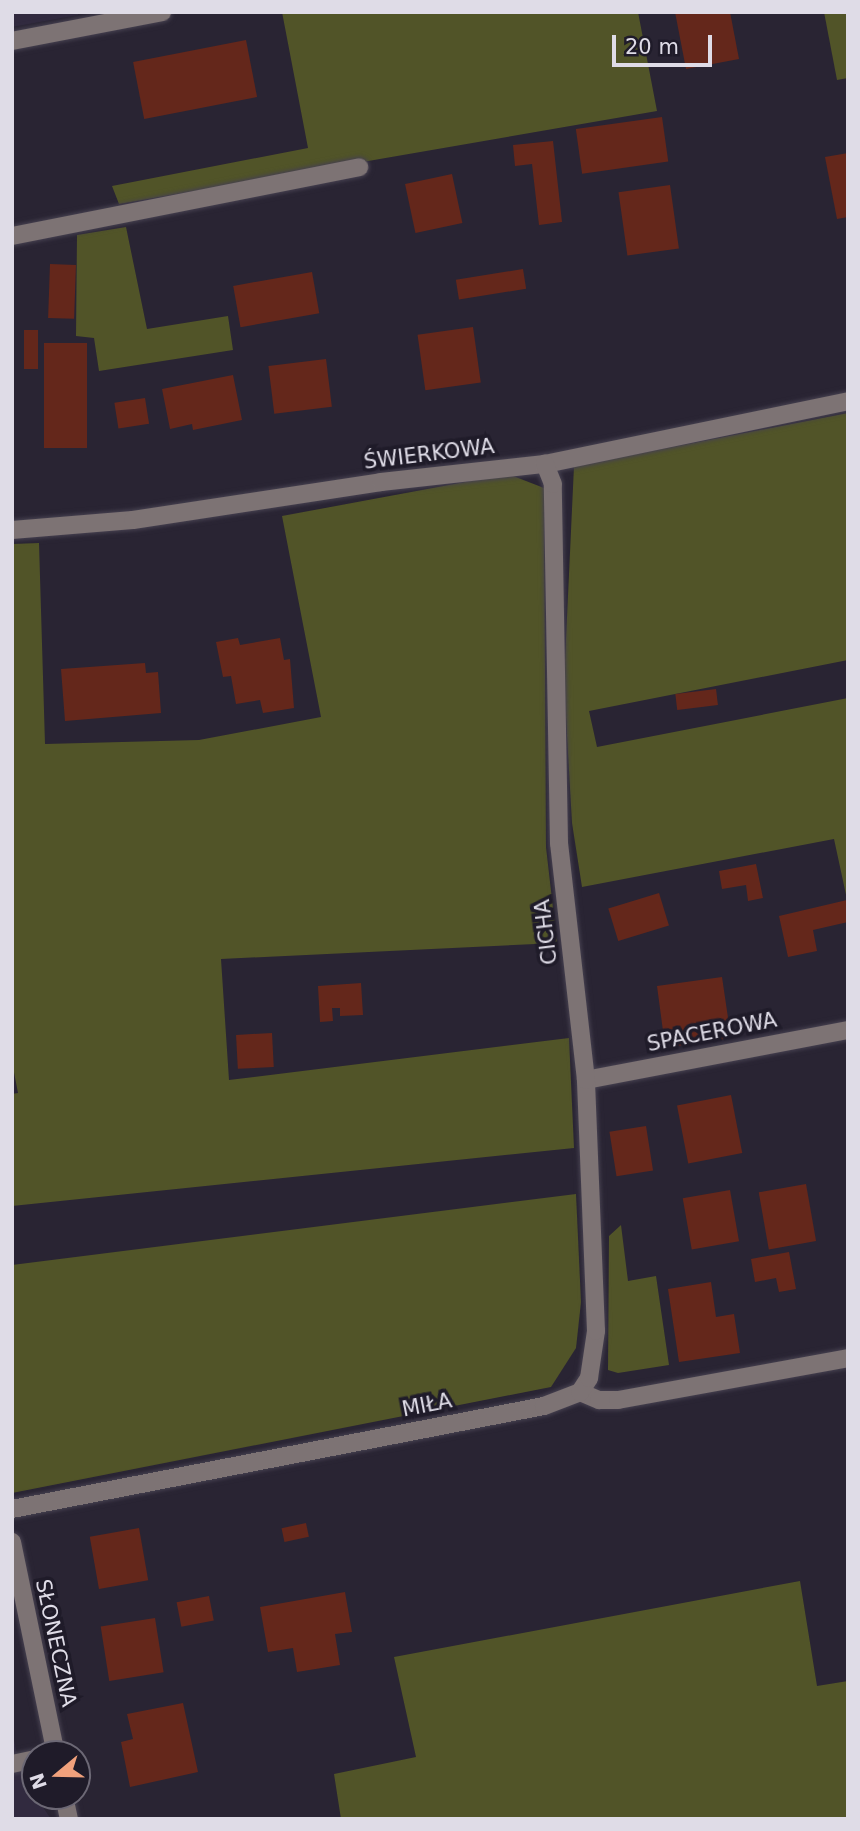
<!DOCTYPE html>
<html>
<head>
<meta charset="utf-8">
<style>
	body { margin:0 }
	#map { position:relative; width:860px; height:1831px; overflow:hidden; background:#292433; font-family:"DejaVu Sans",sans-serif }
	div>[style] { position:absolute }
	.built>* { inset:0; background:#312a3f }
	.green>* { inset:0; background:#515428 }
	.building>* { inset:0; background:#64271b; transform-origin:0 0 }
	.roads { filter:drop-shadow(0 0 2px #464150) drop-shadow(0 0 2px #464150) }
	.minor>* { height:18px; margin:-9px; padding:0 9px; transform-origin:9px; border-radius:9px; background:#7d7374 }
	span { translate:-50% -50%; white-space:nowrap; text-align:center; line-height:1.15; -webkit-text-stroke:7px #1f1b29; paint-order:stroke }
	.street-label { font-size:21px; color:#dfdce7 }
	.frame { position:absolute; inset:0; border:14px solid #dfdce7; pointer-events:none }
	.north { position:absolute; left:21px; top:1740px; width:70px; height:70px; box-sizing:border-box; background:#1f1b29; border:2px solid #6c6875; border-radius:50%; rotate:251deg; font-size:19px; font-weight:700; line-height:28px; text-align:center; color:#dfdce7 }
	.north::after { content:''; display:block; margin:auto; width:24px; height:32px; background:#f1a17c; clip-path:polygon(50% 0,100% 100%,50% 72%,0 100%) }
	.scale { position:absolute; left:612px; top:35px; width:100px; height:32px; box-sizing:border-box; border:4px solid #dfdce7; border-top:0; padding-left:9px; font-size:21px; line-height:24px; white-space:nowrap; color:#dfdce7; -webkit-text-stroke:5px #1f1b29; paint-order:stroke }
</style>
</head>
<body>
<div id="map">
	<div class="built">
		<i style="clip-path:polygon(12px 12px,78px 12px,78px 15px,12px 27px)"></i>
		<i style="clip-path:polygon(12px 1731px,22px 1776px,51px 1819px,12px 1819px)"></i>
	</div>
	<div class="green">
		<i style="clip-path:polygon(282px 12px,638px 12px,657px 111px,119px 204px,112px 186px,308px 148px)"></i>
		<i style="clip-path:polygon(824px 12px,848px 12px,848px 78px,837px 80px)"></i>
		<i style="clip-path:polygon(126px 227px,147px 329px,228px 316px,233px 350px,99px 371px,94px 338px,76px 336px,77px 235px)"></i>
		<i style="clip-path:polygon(848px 413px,848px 660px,589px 711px,597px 747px,848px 698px,848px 904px,834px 839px,582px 887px,572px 823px,564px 682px,574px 466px)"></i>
		<i style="clip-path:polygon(508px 474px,544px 488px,546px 847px,557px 943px,221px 959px,229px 1080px,569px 1038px,574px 1148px,12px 1206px,12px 1094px,18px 1093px,12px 1062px,12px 544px,39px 543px,45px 744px,199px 740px,321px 717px,282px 516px)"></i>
		<i style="clip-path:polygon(576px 1194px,581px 1302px,576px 1348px,551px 1387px,12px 1493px,12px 1265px)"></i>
		<i style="clip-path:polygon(621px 1225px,628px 1281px,656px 1276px,669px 1365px,618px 1373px,608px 1370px,609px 1236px)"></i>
		<i style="clip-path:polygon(800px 1581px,817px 1686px,848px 1681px,848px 1819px,341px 1819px,334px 1774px,416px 1757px,394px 1657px)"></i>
	</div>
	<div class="building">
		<i style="clip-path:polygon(675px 12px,730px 12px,739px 59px,686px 69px)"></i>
		<i style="left:246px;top:40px;width:58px;height:115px;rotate:79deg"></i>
		<i style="left:662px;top:117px;width:45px;height:87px;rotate:82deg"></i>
		<i style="clip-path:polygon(553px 141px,562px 222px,539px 225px,532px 164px,515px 166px,513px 145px)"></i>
		<i style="clip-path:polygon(848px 153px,848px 217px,837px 219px,825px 157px)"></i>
		<i style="left:452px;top:174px;width:50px;height:48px;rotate:78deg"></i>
		<i style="left:670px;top:185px;width:64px;height:52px;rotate:82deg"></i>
		<i style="left:50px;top:264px;width:26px;height:54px;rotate:2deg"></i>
		<i style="left:523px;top:269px;width:20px;height:68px;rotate:81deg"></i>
		<i style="left:312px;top:272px;width:42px;height:80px;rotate:80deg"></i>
		<i style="left:473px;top:327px;width:56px;height:56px;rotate:82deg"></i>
		<i style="left:24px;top:330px;width:14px;height:39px"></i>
		<i style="left:87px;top:343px;width:105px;height:43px;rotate:90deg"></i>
		<i style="left:326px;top:359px;width:48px;height:58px;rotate:83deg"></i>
		<i style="clip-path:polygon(233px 375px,242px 420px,193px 430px,192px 424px,170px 429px,162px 389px)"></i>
		<i style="left:145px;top:398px;width:26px;height:31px;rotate:81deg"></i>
		<i style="clip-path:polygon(238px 638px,240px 645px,280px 638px,284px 660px,290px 659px,294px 708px,263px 713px,260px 700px,236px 704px,231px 676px,223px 677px,216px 642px)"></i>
		<i style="clip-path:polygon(145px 663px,146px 673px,158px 672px,161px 713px,65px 721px,61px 669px)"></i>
		<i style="left:716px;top:689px;width:16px;height:41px;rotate:83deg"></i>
		<i style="clip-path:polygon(756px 864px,763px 898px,748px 901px,746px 885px,722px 889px,719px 871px)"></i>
		<i style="left:659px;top:893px;width:34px;height:53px;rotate:73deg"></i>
		<i style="clip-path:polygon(847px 900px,848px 922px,813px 930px,817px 951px,788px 957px,779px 916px)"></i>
		<i style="clip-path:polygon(722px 977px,731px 1038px,677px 1046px,674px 1029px,663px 1031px,657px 986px)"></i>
		<i style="clip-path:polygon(361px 983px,363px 1015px,340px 1016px,340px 1008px,332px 1008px,333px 1021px,320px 1022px,318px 986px)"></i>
		<i style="left:272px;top:1033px;width:34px;height:36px;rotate:87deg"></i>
		<i style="left:731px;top:1095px;width:59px;height:55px;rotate:79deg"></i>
		<i style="left:646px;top:1126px;width:45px;height:37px;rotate:81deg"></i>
		<i style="left:806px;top:1184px;width:58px;height:48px;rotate:80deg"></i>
		<i style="left:730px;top:1190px;width:52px;height:48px;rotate:80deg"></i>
		<i style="clip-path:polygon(789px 1252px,796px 1289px,779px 1292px,776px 1278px,755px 1282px,751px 1259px)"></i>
		<i style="clip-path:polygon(711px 1282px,716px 1317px,734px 1314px,740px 1353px,679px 1362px,668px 1289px)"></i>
		<i style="left:306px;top:1523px;width:14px;height:25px;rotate:78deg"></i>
		<i style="left:139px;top:1528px;width:53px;height:50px;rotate:80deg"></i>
		<i style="clip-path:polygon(345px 1592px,352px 1632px,335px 1634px,340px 1665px,297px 1672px,293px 1648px,268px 1652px,260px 1607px)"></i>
		<i style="left:209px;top:1596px;width:25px;height:33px;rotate:79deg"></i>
		<i style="left:155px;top:1618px;width:55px;height:55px;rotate:81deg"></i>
		<i style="clip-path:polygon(183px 1703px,198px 1772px,130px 1787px,121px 1742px,133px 1739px,127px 1714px)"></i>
	</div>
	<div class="roads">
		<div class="minor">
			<i style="left:12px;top:41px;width:153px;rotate:-10.9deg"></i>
			<i style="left:12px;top:236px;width:354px;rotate:-11.2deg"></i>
			<i style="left:12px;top:530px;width:121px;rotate:-4.7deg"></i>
			<i style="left:133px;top:520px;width:251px;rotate:-8.7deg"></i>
			<i style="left:381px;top:482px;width:165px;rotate:-6.3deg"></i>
			<i style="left:545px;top:464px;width:309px;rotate:-11.7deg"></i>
			<i style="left:586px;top:1080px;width:267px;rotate:-10.8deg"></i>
			<i style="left:580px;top:1392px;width:21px;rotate:23deg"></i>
			<i style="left:599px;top:1400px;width:19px"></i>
			<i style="left:618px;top:1400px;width:234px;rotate:-10.3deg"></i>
			<i style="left:12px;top:1509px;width:542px;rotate:-10.96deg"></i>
			<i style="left:544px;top:1406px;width:39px;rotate:-21deg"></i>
			<i style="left:580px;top:1392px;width:17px;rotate:-57deg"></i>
			<i style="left:589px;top:1378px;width:48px;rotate:-81.5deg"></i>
			<i style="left:596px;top:1331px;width:251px;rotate:-92.3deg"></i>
			<i style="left:586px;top:1080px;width:239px;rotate:-96.5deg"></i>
			<i style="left:559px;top:843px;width:359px;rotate:-91deg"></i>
			<i style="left:553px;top:484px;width:22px;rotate:-112deg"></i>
			<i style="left:12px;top:1542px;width:217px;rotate:78.3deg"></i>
			<i style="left:12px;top:1764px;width:24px;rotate:-12deg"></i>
			<i style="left:64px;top:1796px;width:24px;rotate:78deg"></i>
		</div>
	</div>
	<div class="street-label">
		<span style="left:429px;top:454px;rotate:-7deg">ŚWIERKOWA</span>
		<span style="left:546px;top:932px;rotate:-97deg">CICHA</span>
		<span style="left:712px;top:1032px;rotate:-11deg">SPACEROWA</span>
		<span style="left:427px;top:1405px;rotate:-11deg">MIŁA</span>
		<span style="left:56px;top:1643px;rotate:78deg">SŁONECZNA</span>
	</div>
	<div class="frame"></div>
	<div class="north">N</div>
	<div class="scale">20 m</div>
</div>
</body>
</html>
